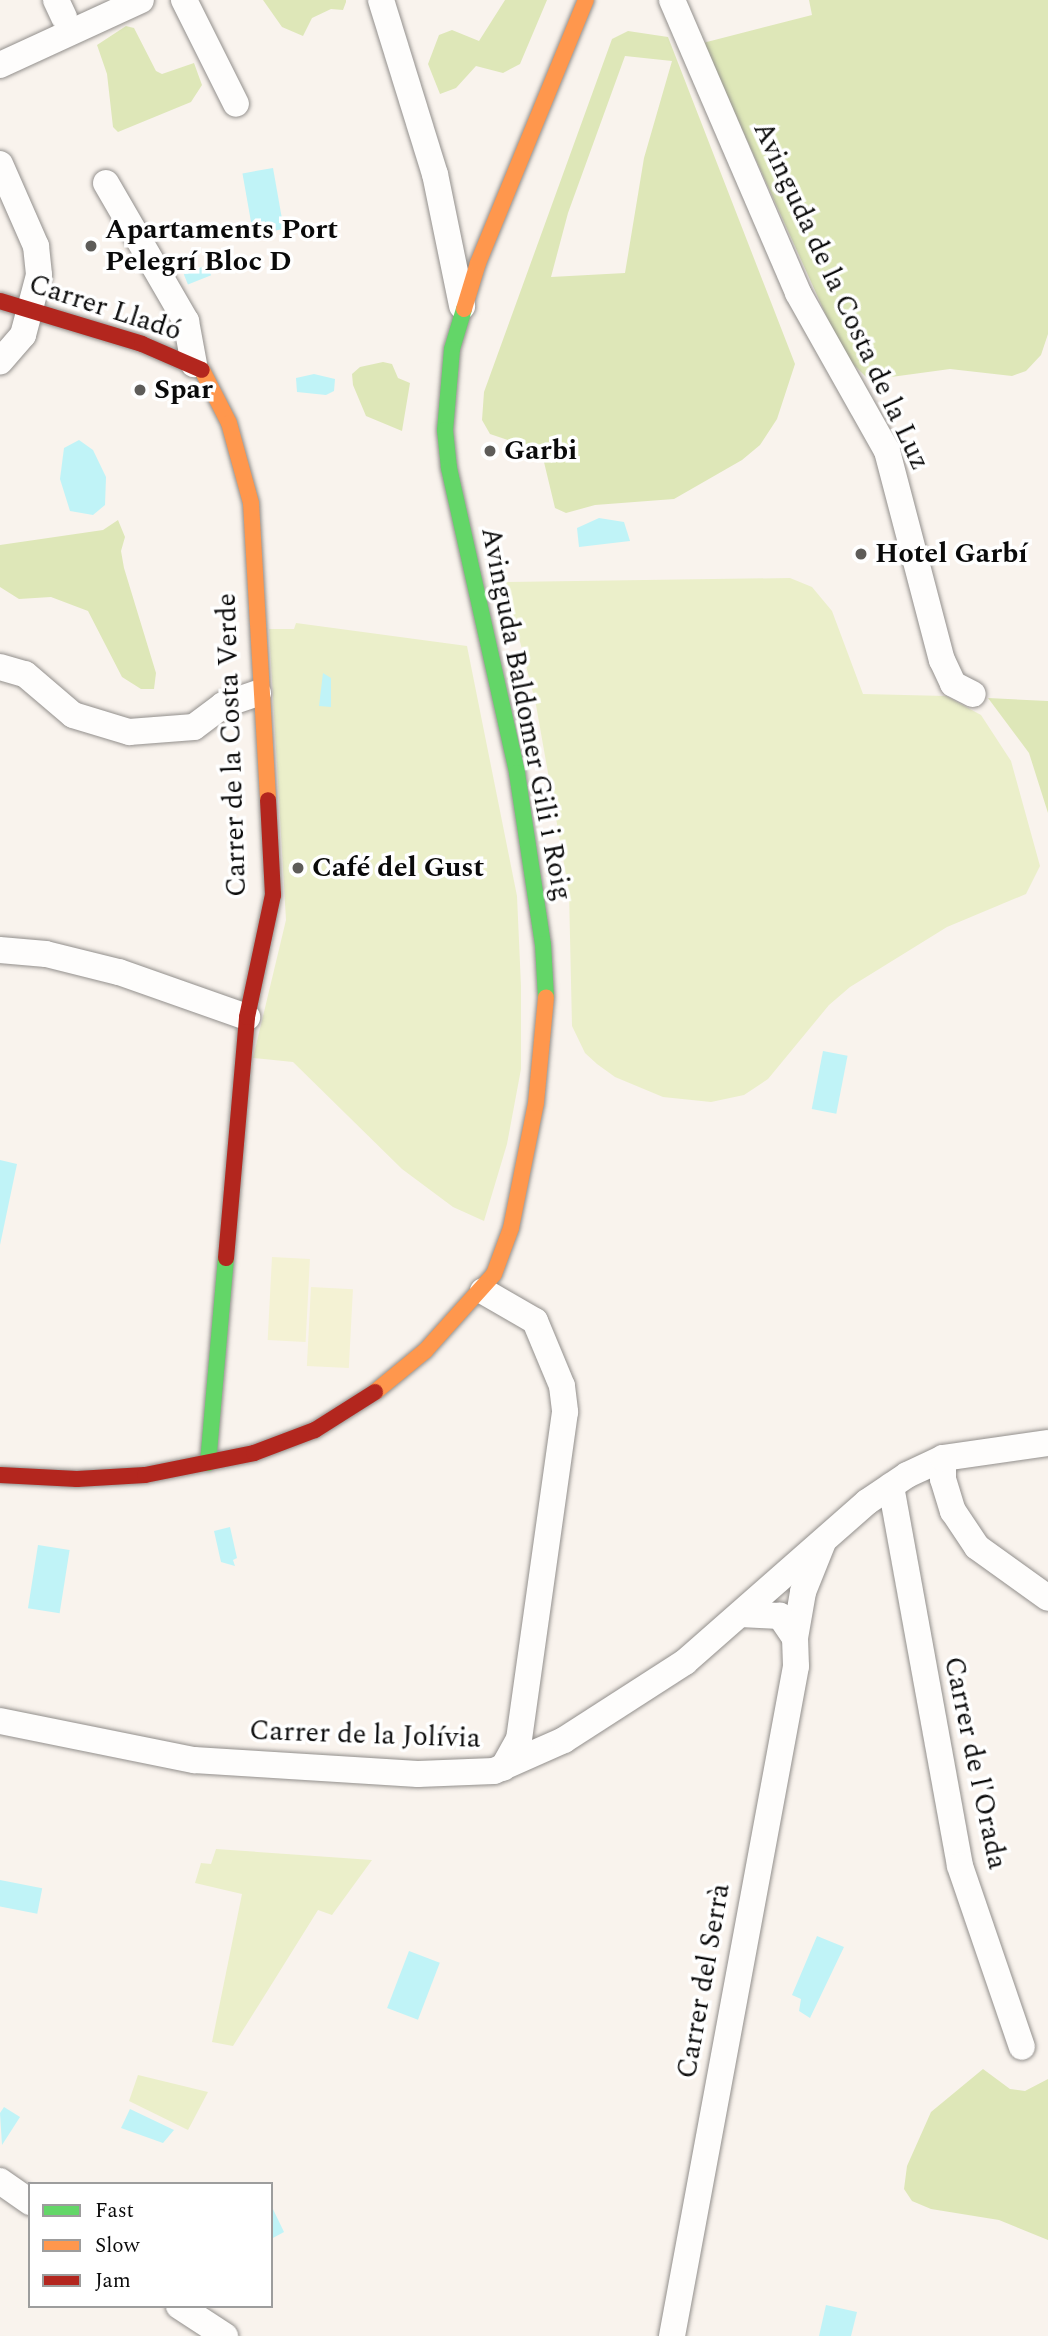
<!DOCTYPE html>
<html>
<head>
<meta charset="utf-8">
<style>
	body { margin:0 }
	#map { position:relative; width:1048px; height:2336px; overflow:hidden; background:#f9f3ed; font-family:Spectral,serif }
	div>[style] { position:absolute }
	.green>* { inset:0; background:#ebefca }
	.forest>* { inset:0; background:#dee7b8 }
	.pitch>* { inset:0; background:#f4f2d4; transform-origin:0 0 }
	.water>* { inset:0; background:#c0f3f7; transform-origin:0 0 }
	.roads { filter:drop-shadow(0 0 2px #928f8c) drop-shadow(0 0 2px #928f8c) }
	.street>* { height:26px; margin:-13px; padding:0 13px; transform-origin:13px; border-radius:13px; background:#fefdfc }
	.fast>* { height:16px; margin:-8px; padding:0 8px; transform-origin:8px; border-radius:8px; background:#63d668 }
	.slow>* { height:16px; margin:-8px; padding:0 8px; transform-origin:8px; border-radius:8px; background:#ff974d }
	.jam>* { height:16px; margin:-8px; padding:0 8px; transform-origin:8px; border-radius:8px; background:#b3261e }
	.dots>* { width:19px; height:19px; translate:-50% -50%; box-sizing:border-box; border:4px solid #fff; border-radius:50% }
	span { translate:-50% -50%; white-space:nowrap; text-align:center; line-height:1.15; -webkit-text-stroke:7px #fff; paint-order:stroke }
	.poi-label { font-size:28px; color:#0a0a0a; font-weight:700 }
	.left { translate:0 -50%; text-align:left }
	.street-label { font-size:28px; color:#0a0a0a }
	.legend { position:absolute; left:28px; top:2182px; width:245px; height:126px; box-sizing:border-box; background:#fff; border:2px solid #9d9d9d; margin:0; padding:9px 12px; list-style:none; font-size:21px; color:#0a0a0a }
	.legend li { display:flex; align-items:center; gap:14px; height:35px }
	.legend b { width:35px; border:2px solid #9d9d9d }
</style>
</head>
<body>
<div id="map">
	<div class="green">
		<i style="clip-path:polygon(790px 578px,812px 587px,832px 611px,863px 694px,946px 696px,981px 715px,1011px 761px,1040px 866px,1026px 894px,947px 927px,850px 987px,829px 1005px,768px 1079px,744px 1095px,711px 1102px,663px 1097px,615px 1077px,597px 1064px,585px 1053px,572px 1026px,569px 892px,536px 705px,505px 582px)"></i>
		<i style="clip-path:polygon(296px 623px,467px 646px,517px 896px,521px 986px,521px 1069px,507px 1144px,484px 1221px,453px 1207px,402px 1169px,293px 1062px,253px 1058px,286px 920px,269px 629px,294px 629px)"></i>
		<i style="clip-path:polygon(216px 1849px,372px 1860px,332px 1915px,318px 1910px,233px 2046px,212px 2042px,242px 1894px,195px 1883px,201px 1863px,211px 1864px)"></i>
		<i style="clip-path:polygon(138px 2075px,208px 2092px,188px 2130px,129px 2101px)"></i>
	</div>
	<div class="forest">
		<i style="clip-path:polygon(263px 0,346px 0,346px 2px,343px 10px,331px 9px,312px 18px,303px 36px,282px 27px)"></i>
		<i style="clip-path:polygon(505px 0,547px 0,520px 64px,503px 73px,476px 66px,456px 88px,440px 94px,428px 64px,439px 35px,452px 30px,479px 41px)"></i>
		<i style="clip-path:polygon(809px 0,1048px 0,1048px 334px,1041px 355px,1026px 371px,1012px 376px,950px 369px,869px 380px,844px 355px,706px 49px,699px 44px,812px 15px)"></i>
		<i style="clip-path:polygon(126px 26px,134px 28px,156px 71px,162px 74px,194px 63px,202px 85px,191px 102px,118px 132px,113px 127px,107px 74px,97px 45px)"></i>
		<i style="clip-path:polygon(evenodd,628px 31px,668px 37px,795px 364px,777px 419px,760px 445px,742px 460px,674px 499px,595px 505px,566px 513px,555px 508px,543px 458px,532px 448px,490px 434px,482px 420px,484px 392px,612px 39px,628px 31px,625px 56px,672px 61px,644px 158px,625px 273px,551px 277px,568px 213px,625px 56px)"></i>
		<i style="clip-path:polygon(383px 362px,392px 364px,398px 378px,410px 383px,402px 431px,366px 416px,353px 385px,352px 374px,360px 367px)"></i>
		<i style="clip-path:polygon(118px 520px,125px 537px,121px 551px,124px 568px,156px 673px,154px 689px,141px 689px,122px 677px,88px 611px,51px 597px,19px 599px,0 587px,0 545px,103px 530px)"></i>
		<i style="clip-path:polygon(988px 698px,1048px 701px,1048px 813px,1029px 753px)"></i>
		<i style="clip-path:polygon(983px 2069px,1010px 2089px,1025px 2091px,1048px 2079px,1048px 2240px,999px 2220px,931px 2209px,912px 2201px,904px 2189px,907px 2166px,931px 2112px)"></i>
	</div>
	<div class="pitch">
		<i style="left:272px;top:1257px;width:38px;height:83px;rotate:3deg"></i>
		<i style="left:311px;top:1287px;width:42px;height:79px;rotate:3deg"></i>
	</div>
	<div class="water">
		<i style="left:273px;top:168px;width:62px;height:31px;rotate:80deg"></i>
		<i style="left:207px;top:265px;width:11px;height:25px;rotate:68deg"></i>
		<i style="clip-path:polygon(314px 374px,335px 379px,334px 391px,326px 395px,297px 392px,296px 378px)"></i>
		<i style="clip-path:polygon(79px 440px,93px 450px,106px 477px,105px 505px,93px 515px,70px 511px,60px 479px,64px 448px)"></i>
		<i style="clip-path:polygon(599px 518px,624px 522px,630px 541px,579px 547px,577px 528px)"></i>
		<i style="clip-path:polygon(323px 673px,331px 678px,331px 707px,319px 706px)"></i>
		<i style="left:823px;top:1051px;width:25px;height:59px;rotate:11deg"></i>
		<i style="clip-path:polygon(0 1160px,17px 1164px,0 1245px)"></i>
		<i style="clip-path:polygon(230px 1527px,237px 1558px,233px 1560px,235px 1566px,221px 1562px,214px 1531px)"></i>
		<i style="left:38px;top:1545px;width:32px;height:64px;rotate:9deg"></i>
		<i style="left:0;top:1880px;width:43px;height:26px;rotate:11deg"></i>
		<i style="clip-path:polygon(817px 1936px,844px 1947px,810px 2018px,799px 2011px,801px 1999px,792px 1995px)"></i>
		<i style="left:409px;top:1951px;width:33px;height:61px;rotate:21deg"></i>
		<i style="clip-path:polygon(4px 2107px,20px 2117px,2px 2145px,0 2113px)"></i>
		<i style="clip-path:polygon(130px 2109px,174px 2130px,163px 2143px,121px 2128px)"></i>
		<i style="clip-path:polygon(271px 2205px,284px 2232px,271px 2239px)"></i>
		<i style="clip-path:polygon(826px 2305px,857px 2312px,851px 2336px,819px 2336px)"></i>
	</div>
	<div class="roads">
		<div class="street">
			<i style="left:56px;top:0;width:19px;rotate:65deg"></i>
			<i style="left:184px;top:0;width:116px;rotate:63.4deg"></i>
			<i style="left:381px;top:0;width:182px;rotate:72.8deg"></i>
			<i style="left:435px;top:174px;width:135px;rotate:78.4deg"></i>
			<i style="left:672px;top:0;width:319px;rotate:66.7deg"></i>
			<i style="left:798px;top:293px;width:181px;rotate:60.6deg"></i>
			<i style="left:887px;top:451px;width:216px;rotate:75.3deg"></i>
			<i style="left:942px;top:660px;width:26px;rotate:65deg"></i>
			<i style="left:953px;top:684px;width:22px;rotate:27deg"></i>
			<i style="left:0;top:65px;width:155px;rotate:-24.7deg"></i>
			<i style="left:0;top:164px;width:90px;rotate:66.3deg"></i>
			<i style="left:36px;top:246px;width:29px;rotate:84deg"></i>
			<i style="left:39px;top:275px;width:62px;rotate:104.9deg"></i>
			<i style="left:23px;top:335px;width:35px;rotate:131deg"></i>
			<i style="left:106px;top:183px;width:160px;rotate:59.9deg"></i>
			<i style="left:186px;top:321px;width:44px;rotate:79.5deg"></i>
			<i style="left:0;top:667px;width:26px;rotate:16deg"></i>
			<i style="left:25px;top:674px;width:63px;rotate:40.5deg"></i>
			<i style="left:73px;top:715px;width:59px;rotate:16.9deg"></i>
			<i style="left:129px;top:732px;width:65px;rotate:-4.4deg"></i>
			<i style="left:194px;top:727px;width:36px;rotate:-37deg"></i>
			<i style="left:223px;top:705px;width:37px;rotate:-19deg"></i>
			<i style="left:0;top:950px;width:46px;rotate:5deg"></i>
			<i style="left:46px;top:954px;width:75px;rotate:13.9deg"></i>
			<i style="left:119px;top:972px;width:136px;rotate:19.4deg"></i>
			<i style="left:483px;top:1291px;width:60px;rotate:30deg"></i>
			<i style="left:535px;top:1321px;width:70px;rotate:67.4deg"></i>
			<i style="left:562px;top:1386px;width:26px;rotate:83deg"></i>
			<i style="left:565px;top:1412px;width:330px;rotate:98deg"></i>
			<i style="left:519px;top:1739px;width:33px;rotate:119deg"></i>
			<i style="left:943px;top:1458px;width:21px;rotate:90deg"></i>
			<i style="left:943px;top:1479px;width:34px;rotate:73deg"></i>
			<i style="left:953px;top:1511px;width:43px;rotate:56.3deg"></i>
			<i style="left:977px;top:1547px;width:87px;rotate:35.7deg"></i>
			<i style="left:891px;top:1486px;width:386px;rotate:79.7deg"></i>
			<i style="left:960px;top:1866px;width:191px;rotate:71.1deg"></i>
			<i style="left:795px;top:1638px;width:47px;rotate:-80.1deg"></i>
			<i style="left:803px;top:1592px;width:54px;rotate:-68.2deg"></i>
			<i style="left:0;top:1721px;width:198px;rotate:11.4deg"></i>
			<i style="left:194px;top:1760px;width:224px;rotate:3.6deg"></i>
			<i style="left:418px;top:1774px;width:76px;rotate:-2.3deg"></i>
			<i style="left:494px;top:1771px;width:77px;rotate:-23.9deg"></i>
			<i style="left:564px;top:1740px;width:144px;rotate:-32.8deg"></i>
			<i style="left:685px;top:1662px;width:242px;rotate:-41.3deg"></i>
			<i style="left:867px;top:1502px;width:48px;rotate:-34deg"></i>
			<i style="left:907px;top:1475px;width:40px;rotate:-25deg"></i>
			<i style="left:943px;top:1458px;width:106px;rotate:-8.1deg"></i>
			<i style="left:0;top:2181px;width:37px;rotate:35deg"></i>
			<i style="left:179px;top:2306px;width:55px;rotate:33.1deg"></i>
			<i style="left:672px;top:2336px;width:681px;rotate:-79.51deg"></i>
			<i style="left:796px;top:1666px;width:28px;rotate:-92deg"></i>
			<i style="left:795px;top:1638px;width:27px;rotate:-124deg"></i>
			<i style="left:780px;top:1616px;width:35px;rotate:-177deg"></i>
		</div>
		<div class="fast">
			<i style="left:464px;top:309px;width:42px;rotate:106.7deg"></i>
			<i style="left:452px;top:349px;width:81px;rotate:94.9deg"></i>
			<i style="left:445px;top:430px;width:38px;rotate:84deg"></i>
			<i style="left:449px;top:468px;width:312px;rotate:77.4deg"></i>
			<i style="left:517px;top:773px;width:173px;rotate:81.4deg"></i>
			<i style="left:543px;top:944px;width:53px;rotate:86.8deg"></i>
			<i style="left:208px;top:1463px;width:206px;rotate:-85deg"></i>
		</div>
		<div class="slow">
			<i style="left:464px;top:309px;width:48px;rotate:-73.1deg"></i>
			<i style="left:478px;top:263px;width:284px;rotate:-67.7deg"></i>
			<i style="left:202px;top:370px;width:59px;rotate:63deg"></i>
			<i style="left:229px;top:423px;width:83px;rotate:74.6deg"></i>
			<i style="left:251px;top:503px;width:297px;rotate:86.7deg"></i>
			<i style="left:375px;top:1392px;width:65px;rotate:-39.4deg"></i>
			<i style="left:425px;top:1351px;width:103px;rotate:-48.1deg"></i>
			<i style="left:494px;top:1274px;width:49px;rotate:-69.7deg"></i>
			<i style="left:511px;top:1228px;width:127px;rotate:-78.7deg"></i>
			<i style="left:536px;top:1103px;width:106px;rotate:-84.6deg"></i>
		</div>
		<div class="jam">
			<i style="left:0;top:301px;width:148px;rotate:16.8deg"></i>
			<i style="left:142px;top:344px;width:65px;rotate:23.4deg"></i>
			<i style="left:226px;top:1258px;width:242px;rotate:-85deg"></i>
			<i style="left:247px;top:1017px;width:125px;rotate:-78deg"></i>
			<i style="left:273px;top:895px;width:95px;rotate:-93deg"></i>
			<i style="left:0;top:1475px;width:77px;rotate:3deg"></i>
			<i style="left:77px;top:1479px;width:68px;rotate:-3.4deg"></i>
			<i style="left:145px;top:1475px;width:111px;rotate:-11.4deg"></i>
			<i style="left:254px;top:1453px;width:65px;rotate:-20.7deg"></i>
			<i style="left:315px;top:1430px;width:71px;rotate:-32.3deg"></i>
		</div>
	</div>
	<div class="dots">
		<i style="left:91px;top:246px;background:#5e5c59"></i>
		<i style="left:140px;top:390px;background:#5e5c59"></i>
		<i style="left:490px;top:451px;background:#5e5c59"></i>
		<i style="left:861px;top:554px;background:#5e5c59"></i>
		<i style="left:298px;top:868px;background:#5e5c59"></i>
	</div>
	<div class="poi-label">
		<span class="left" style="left:105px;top:246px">Apartaments Port<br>Pelegrí Bloc D</span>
		<span class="left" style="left:154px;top:390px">Spar</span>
		<span class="left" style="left:504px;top:451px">Garbi</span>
		<span class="left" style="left:875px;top:554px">Hotel Garbí</span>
		<span class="left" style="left:312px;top:868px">Café del Gust</span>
	</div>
	<div class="street-label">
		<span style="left:841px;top:296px;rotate:65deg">Avinguda de la Costa de la Luz</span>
		<span style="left:105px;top:308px;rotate:18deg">Carrer Lladó</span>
		<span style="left:526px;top:714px;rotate:79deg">Avinguda Baldomer Gili i Roig</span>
		<span style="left:232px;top:745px;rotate:-92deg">Carrer de la Costa Verde</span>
		<span style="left:365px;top:1735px;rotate:2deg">Carrer de la Jolívia</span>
		<span style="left:975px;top:1763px;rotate:78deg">Carrer de l'Orada</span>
		<span style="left:704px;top:1981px;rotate:-80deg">Carrer del Serrà</span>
	</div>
	<ul class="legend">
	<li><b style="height:9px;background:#63d668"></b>Fast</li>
	<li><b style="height:9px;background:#ff974d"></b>Slow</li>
	<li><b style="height:9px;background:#b3261e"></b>Jam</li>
	</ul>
</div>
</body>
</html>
